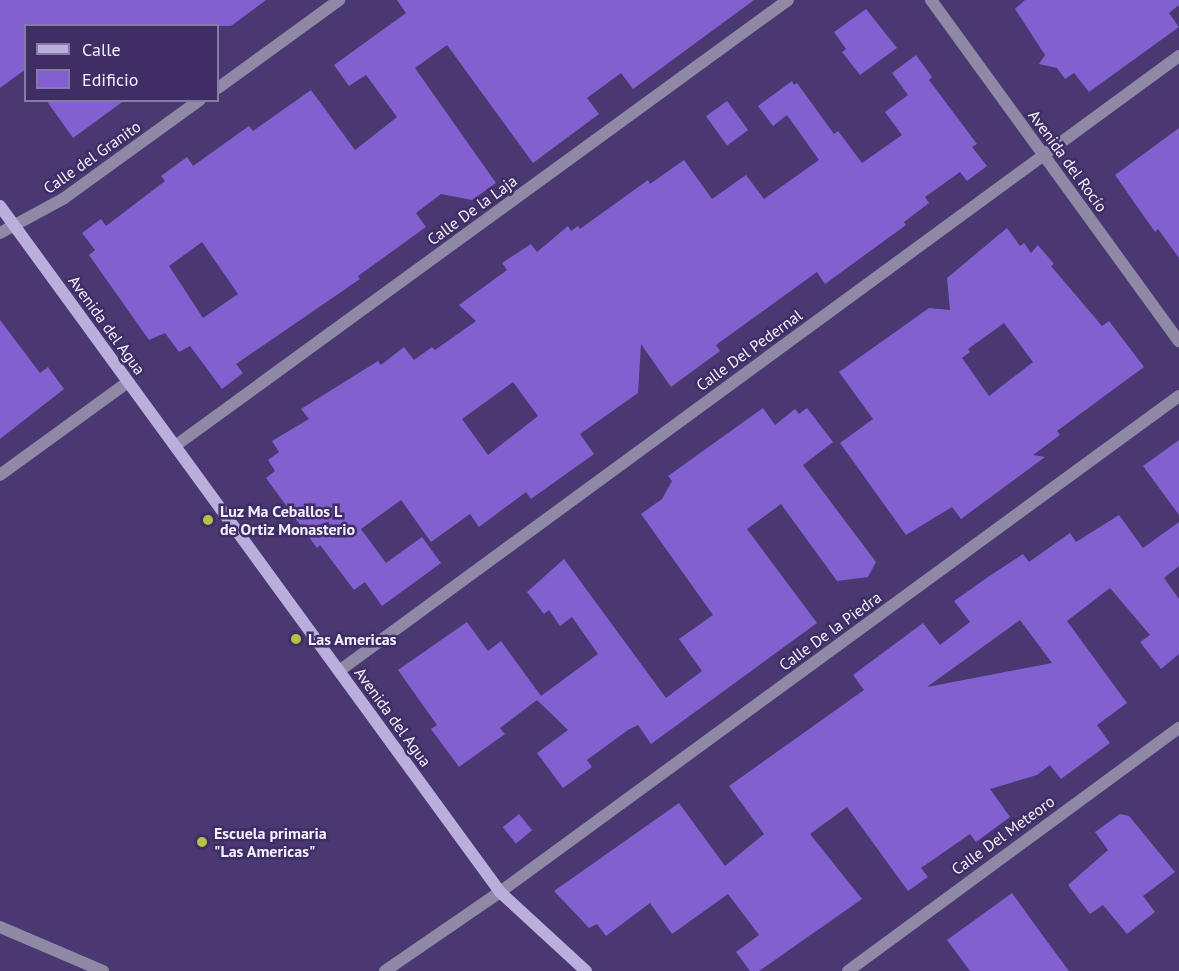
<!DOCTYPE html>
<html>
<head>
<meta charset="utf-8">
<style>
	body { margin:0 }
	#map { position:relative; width:1179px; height:971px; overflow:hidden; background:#493871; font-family:"PT Sans",sans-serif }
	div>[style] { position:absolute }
	.building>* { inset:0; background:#8360cf; transform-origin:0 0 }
	.minor>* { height:12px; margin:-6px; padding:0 6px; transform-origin:6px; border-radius:6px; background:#9089a6 }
	.tertiary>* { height:12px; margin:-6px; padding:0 6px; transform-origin:6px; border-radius:6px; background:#9089a6 }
	.secondary>* { height:12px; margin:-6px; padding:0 6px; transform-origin:6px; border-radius:6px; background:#baafdc }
	.dots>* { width:16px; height:16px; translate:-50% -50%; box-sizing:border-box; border:3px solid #3f2d65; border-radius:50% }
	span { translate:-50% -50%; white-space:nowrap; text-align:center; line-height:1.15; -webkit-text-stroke:5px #3f2d65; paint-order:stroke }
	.street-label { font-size:16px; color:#f3f0fe }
	.poi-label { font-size:16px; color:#f3f0fe; font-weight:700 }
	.left { translate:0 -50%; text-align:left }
	.legend { position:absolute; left:24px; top:24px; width:195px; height:78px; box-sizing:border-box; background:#3f2d65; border:2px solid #877ba2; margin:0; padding:8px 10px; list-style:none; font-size:18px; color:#f3f0fe }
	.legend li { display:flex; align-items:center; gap:12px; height:30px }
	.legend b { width:30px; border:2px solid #877ba2 }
</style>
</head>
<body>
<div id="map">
	<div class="building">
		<i style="clip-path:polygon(0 0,266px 0,231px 26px,26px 26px,26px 69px,0 88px)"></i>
		<i style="clip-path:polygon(evenodd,397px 0,754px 0,633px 89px,621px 73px,587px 98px,599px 114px,533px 163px,447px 45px,415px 68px,496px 183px,472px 200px,441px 194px,416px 213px,426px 227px,358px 276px,360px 279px,236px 364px,243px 373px,222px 389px,190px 346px,179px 352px,165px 333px,149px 340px,89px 255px,95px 250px,82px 233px,101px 219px,106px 226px,165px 181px,161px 176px,187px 157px,193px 166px,249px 126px,253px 131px,311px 90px,355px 150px,397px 117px,366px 75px,349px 86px,334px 65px,406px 13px,397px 0,202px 242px,238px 294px,203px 318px,169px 266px,202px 242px)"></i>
		<i style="clip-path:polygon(1025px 0,1179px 0,1179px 5px,1169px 13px,1179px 27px,1089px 92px,1074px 73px,1065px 79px,1057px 68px,1039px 64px,1045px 55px,1015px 9px)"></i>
		<i style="clip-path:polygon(866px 9px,897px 48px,860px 75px,842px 52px,846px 49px,834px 32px)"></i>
		<i style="clip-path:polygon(evenodd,916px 55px,932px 77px,929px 80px,977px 144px,972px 147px,987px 166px,967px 181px,960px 172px,925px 197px,929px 203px,904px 222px,906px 225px,825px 284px,817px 272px,716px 345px,720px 351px,671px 387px,641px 344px,638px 393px,580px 434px,594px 454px,531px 499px,526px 492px,479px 527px,470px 514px,431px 542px,401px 500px,361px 529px,386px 563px,422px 537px,441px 563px,382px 606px,365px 582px,354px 590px,320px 545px,317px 548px,266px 478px,275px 471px,268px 460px,279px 452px,272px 441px,309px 419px,301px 409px,378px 361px,381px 365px,404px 347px,414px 360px,432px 347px,435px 350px,476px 321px,459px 305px,507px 270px,502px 263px,531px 244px,537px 252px,568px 226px,571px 231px,578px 226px,580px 229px,648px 180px,650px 184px,684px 160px,712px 199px,746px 175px,764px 199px,819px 160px,787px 115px,773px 126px,758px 106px,792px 81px,794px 85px,797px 83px,834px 134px,838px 131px,862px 163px,902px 135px,885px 112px,908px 95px,892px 73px,916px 55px,513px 382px,538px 416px,488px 455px,462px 419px,513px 382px)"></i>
		<i style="clip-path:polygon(46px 100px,125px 100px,73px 138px)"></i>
		<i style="left:727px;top:101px;width:36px;height:26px;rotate:54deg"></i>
		<i style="clip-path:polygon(1179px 128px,1179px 258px,1158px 229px,1155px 232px,1115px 175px)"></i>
		<i style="clip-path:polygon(evenodd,1007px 228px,1020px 246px,1024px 243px,1031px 253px,1038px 245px,1054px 264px,1051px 266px,1102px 326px,1109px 321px,1144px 367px,1057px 431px,1060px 435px,1033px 455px,1045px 457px,961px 519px,952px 507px,906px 535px,840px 443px,873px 419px,839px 372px,929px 308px,950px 310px,947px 278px,1007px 228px,1004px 323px,1033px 362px,989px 396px,962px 358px,970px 352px,968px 349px,1004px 323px)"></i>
		<i style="clip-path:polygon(0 320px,40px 373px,48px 367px,64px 389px,0 439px)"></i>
		<i style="clip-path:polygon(763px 408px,775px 425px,795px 409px,799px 414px,807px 408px,833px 442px,803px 465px,876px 562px,868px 577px,837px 581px,781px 504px,747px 529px,817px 623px,651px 744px,638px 725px,628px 730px,587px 760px,592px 767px,563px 788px,537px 753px,568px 730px,537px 700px,500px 728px,505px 734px,459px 767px,431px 729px,437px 725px,398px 670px,467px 622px,488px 651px,501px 641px,541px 696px,598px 654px,572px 617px,560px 626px,549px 610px,544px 614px,527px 592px,564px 559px,666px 698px,702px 671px,679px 639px,713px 615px,641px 514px,662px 499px,672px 481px,668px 476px)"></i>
		<i style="clip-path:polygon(1179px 440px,1179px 515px,1143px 466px)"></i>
		<i style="clip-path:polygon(evenodd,1119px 515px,1143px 548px,1179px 522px,1179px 566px,1164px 578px,1179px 599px,1179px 654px,1161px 669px,1140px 642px,1150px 635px,1110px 588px,1067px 621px,1127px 703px,1097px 725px,1110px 743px,1061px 779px,1050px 765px,1037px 775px,990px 789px,1010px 817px,976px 842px,970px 834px,921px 868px,928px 877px,908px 891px,847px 807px,810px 834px,862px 899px,759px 971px,750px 971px,736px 952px,759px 935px,728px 894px,672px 934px,650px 903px,606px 936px,597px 924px,589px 928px,554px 891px,679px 803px,725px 866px,764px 834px,729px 786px,864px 690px,853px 675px,923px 623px,940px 645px,970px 622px,954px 601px,988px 577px,1023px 554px,1029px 562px,1070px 533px,1076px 542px,1119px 515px,1020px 620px,1052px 663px,927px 687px,1020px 620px)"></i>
		<i style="left:519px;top:814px;width:21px;height:21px;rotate:51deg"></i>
		<i style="clip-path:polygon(1120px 814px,1129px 816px,1175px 872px,1143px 896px,1155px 912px,1127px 934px,1103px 905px,1090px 914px,1068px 885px,1108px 850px,1095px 832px)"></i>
		<i style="clip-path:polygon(1012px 893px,1035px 925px,1069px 971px,970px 971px,947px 940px)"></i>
	</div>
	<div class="minor">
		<i style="left:931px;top:0;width:422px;rotate:54deg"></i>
		<i style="left:218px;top:88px;width:150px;rotate:-36deg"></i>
		<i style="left:0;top:233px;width:72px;rotate:-28.4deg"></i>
		<i style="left:63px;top:199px;width:169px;rotate:-35.9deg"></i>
		<i style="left:175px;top:446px;width:758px;rotate:-36.04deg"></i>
		<i style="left:0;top:475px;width:158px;rotate:-36deg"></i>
		<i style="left:339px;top:671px;width:1041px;rotate:-36.21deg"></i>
		<i style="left:500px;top:892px;width:841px;rotate:-36.15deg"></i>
		<i style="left:848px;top:971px;width:411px;rotate:-36.3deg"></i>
	</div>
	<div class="tertiary">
		<i style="left:0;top:927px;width:112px;rotate:23.1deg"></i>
		<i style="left:385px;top:971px;width:140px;rotate:-34.5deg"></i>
	</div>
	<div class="secondary">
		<i style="left:0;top:206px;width:849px;rotate:53.91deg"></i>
		<i style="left:500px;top:892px;width:117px;rotate:42.6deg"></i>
	</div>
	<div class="dots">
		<i style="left:208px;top:520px;background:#b4c24a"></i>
		<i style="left:296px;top:639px;background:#b4c24a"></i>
		<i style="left:202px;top:842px;background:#b4c24a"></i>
	</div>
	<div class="street-label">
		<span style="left:92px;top:157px;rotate:-35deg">Calle del Granito</span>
		<span style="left:1068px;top:161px;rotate:54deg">Avenida del Rocío</span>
		<span style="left:472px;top:210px;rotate:-36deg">Calle De la Laja</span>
		<span style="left:107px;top:325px;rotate:54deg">Avenida del Agua</span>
		<span style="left:749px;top:350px;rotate:-36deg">Calle Del Pedernal</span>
		<span style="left:830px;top:631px;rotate:-36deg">Calle De la Piedra</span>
		<span style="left:393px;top:717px;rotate:54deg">Avenida del Agua</span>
		<span style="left:1003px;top:835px;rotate:-36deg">Calle Del Meteoro</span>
	</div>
	<div class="poi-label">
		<span class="left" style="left:220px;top:520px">Luz Ma Ceballos L<br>de Ortiz Monasterio</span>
		<span class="left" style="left:308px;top:639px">Las Americas</span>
		<span class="left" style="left:214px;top:842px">Escuela primaria<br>"Las Americas"</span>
	</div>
	<ul class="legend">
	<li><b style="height:8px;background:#baafdc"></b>Calle</li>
	<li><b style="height:16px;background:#8360cf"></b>Edificio</li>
	</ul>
</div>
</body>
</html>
